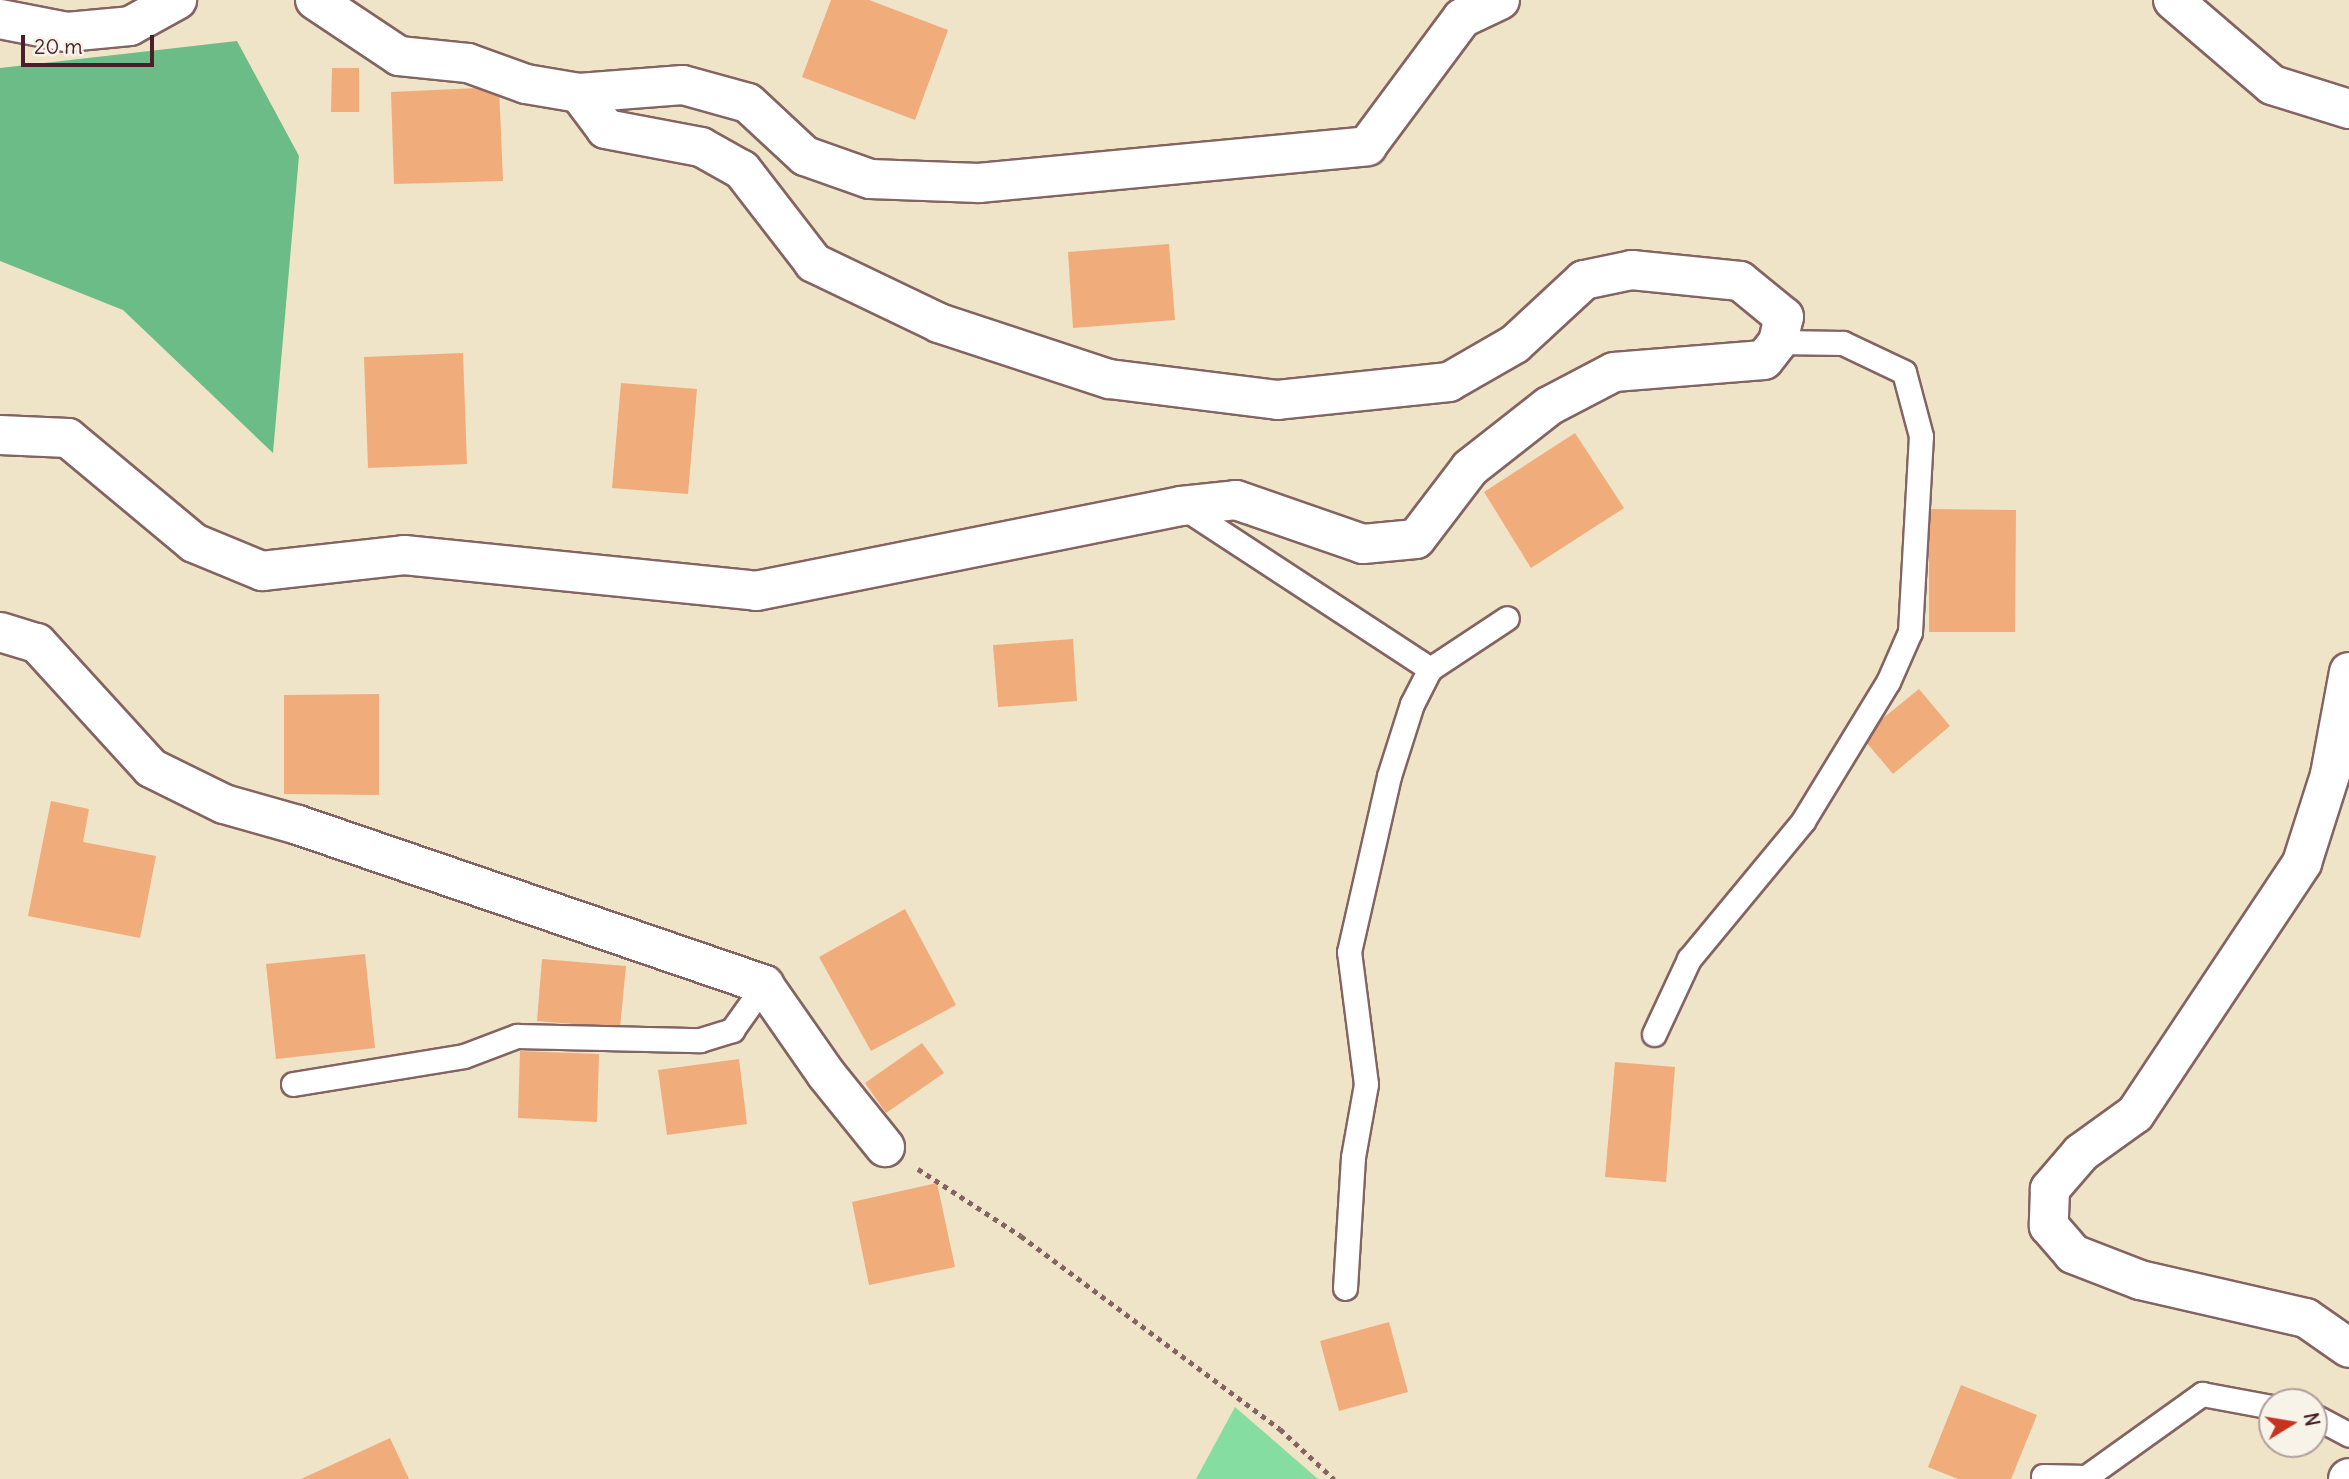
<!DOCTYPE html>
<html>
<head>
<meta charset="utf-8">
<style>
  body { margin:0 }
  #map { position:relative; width:2349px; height:1479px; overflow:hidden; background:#efe4c7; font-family:Delius,sans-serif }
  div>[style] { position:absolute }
  .green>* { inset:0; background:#85dda2 }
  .forest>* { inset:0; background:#6cbc88 }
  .building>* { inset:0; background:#f1ac7c }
  .path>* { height:4.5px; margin-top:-2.25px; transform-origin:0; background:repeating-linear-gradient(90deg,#846462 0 5px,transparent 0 10px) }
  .roads { filter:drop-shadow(2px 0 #846462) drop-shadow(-2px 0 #846462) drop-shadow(0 2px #846462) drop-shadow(0 -2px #846462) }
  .lane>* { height:23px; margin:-11.5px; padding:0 11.5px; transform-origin:11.5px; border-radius:11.5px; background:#fff }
  .street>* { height:38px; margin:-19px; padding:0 19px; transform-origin:19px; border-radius:19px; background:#fff }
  span { translate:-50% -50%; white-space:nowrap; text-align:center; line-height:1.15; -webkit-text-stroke:7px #f7f3e8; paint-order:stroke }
  .north { position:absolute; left:2258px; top:1388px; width:70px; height:70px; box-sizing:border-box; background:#f7f3e8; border:2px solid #b29e9c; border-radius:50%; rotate:79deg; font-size:19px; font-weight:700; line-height:28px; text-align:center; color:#4a1f2b }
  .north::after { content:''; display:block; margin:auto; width:24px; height:32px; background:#c8321e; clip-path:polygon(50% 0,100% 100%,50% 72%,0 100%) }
  .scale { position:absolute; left:21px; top:35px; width:133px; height:32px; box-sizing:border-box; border:4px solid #4a1f2b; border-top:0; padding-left:9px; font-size:21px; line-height:24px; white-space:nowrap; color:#4a1f2b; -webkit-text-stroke:5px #f7f3e8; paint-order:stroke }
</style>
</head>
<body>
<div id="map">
  <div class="green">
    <i style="clip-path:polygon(1235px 1407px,1318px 1479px,1196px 1479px)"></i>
  </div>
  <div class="forest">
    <i style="clip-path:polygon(237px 41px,299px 156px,273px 453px,123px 310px,0 261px,0 68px)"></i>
  </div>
  <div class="building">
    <i style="clip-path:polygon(831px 0,869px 0,948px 30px,915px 120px,802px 77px)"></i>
    <i style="clip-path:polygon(332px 68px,359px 68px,359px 112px,331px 112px)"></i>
    <i style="clip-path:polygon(499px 87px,503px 181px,394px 184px,391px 92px)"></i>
    <i style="clip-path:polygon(1169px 244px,1175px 320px,1073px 328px,1068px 252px)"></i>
    <i style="clip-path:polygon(463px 353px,467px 464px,368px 468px,364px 357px)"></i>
    <i style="clip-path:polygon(621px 383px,697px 389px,688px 494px,612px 488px)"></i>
    <i style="clip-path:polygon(1575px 433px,1624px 508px,1531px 568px,1484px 492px)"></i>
    <i style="clip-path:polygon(1929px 509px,2016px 510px,2015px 632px,1929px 632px)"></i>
    <i style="clip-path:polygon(1073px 639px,1077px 701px,998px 707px,993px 645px)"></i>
    <i style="clip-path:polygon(1919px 689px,1950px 726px,1893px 774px,1861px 736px)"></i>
    <i style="clip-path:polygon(379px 694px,379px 795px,284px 794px,284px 695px)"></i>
    <i style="clip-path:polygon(51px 801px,89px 809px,83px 842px,156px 856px,140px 938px,28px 916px)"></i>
    <i style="clip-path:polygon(905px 909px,956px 1005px,871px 1051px,819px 957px)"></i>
    <i style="clip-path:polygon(365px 954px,375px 1048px,276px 1059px,266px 964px)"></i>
    <i style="clip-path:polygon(542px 959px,626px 966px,620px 1028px,537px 1021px)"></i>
    <i style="clip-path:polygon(922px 1043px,944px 1073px,886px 1113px,865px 1083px)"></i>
    <i style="clip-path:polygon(520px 1051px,599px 1054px,597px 1122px,518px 1118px)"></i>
    <i style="clip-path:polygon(739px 1059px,747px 1124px,667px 1135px,658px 1070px)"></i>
    <i style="clip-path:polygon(1615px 1062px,1675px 1067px,1666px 1182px,1605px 1177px)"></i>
    <i style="clip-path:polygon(937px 1183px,955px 1267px,869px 1285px,852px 1202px)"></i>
    <i style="clip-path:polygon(1389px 1322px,1408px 1392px,1339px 1411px,1320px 1341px)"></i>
    <i style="clip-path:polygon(1961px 1385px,2037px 1415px,2011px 1479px,1958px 1479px,1928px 1467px)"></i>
    <i style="clip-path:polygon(390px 1438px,409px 1479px,301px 1479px)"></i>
  </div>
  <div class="path">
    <i style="left:918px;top:1169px;width:123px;rotate:33deg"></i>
    <i style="left:1021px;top:1236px;width:323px;rotate:36.7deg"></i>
    <i style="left:1280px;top:1429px;width:74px;rotate:42.8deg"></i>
  </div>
  <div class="roads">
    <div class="lane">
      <i style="left:1181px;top:506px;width:298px;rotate:33.2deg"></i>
      <i style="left:1654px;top:1034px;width:83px;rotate:-65deg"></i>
      <i style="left:1689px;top:959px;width:179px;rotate:-50.4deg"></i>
      <i style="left:1803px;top:821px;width:163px;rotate:-58.6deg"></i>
      <i style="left:1888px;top:682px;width:55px;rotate:-66.3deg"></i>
      <i style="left:1910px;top:632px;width:196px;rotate:-86.8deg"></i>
      <i style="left:1921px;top:436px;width:66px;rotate:-104.9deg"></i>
      <i style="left:1904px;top:372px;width:68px;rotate:-154.6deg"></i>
      <i style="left:1843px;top:343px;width:65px;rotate:-179.1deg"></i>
      <i style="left:293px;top:1084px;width:173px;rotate:-9.3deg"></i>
      <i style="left:464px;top:1056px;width:57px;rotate:-20.7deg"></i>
      <i style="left:517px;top:1036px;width:183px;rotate:1.3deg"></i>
      <i style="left:700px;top:1040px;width:34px;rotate:-17deg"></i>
      <i style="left:732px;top:1030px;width:55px;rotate:-54.6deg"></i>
      <i style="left:1345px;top:1288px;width:131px;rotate:-86.5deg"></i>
      <i style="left:1353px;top:1157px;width:74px;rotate:-79.9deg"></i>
      <i style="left:1366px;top:1084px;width:133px;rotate:-97.3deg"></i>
      <i style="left:1349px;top:952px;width:180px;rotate:-77.2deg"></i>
      <i style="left:1389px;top:776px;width:76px;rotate:-72.3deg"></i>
      <i style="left:1412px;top:704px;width:39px;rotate:-63deg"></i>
      <i style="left:1430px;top:669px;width:92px;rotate:-33.5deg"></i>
      <i style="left:2314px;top:1416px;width:40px;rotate:28deg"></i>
      <i style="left:2043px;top:1476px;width:43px;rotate:1.3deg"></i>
      <i style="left:2086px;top:1477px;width:143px;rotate:-35.6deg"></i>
      <i style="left:2202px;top:1394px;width:71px;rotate:10.5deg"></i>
    </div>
    <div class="street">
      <i style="left:315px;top:0;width:101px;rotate:33.7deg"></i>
      <i style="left:399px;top:56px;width:69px;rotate:5.8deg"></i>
      <i style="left:468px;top:63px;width:62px;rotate:19.9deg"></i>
      <i style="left:526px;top:84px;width:54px;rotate:9.6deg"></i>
      <i style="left:2173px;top:0;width:130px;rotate:40.6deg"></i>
      <i style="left:2272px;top:85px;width:81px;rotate:17.3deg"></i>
      <i style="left:0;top:19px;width:68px;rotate:11deg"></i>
      <i style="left:67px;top:32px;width:63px;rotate:-5.4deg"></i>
      <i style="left:130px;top:26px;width:54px;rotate:-29deg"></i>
      <i style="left:0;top:435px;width:68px;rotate:2.5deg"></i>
      <i style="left:68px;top:438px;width:164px;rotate:39.8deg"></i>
      <i style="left:194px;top:543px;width:74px;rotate:22.4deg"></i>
      <i style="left:262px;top:571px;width:143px;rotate:-6.4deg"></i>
      <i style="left:404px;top:555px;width:354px;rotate:5.8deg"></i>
      <i style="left:756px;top:591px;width:433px;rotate:-11.3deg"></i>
      <i style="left:1181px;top:506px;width:55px;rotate:-6.2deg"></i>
      <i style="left:1236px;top:500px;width:134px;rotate:19.1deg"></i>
      <i style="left:1363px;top:544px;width:53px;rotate:-5.4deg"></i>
      <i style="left:1416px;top:539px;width:89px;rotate:-52.7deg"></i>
      <i style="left:1470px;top:468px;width:100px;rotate:-38.1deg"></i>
      <i style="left:1549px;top:406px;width:73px;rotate:-27.6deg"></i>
      <i style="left:1614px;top:372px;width:150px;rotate:-4.6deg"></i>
      <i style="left:1764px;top:360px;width:23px;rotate:-52deg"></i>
      <i style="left:1778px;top:342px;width:26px;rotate:-77deg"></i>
      <i style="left:1784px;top:317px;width:57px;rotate:-140.7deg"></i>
      <i style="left:1740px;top:281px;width:109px;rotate:-174.2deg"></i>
      <i style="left:1632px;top:270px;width:49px;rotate:168.2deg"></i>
      <i style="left:1584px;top:280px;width:94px;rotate:137.2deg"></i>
      <i style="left:1515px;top:344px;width:76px;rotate:150.1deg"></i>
      <i style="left:1449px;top:382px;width:172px;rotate:174deg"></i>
      <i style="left:1278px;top:400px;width:170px;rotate:-172.9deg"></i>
      <i style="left:1109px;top:379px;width:179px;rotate:-161.8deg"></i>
      <i style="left:939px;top:323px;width:139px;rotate:-154.4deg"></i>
      <i style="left:814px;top:263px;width:118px;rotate:-127.7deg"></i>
      <i style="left:742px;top:170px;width:47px;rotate:-150.7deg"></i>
      <i style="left:701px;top:147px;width:97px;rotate:-169.3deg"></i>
      <i style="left:606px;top:129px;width:45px;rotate:-126.9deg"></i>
      <i style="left:579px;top:93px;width:104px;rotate:-4.4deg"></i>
      <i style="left:683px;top:85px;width:67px;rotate:15.5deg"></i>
      <i style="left:748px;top:103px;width:78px;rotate:42.9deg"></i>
      <i style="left:805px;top:156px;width:69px;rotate:19.5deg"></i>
      <i style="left:870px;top:179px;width:109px;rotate:2.1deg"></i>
      <i style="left:979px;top:183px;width:390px;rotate:-5.4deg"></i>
      <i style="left:1367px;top:146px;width:159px;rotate:-53.4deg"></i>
      <i style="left:1462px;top:18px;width:42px;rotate:-25.3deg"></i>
      <i style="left:0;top:632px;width:39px;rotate:17deg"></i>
      <i style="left:37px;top:643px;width:169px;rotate:47.6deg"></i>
      <i style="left:151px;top:768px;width:81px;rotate:26.3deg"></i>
      <i style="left:224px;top:804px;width:77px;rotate:15.8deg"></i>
      <i style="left:298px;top:825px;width:493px;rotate:18.9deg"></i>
      <i style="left:764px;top:985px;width:108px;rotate:55.1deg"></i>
      <i style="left:826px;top:1074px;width:94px;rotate:51.1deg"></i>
      <i style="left:2349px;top:672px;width:105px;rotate:100.5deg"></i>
      <i style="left:2330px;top:775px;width:92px;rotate:107.7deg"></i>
      <i style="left:2302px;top:863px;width:301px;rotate:123.6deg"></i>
      <i style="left:2135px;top:1114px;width:67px;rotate:144.2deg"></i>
      <i style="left:2081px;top:1153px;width:48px;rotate:130.7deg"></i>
      <i style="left:2050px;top:1189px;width:37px;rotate:92deg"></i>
      <i style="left:2049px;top:1226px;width:37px;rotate:49deg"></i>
      <i style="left:2073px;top:1254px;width:72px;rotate:21.2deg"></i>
      <i style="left:2140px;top:1280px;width:170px;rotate:12.9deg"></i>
      <i style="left:2306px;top:1318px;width:52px;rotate:34.9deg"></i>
      <i style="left:2348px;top:1479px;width:1px;rotate:-45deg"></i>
    </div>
  </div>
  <div class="north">N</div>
  <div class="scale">20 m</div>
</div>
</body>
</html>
